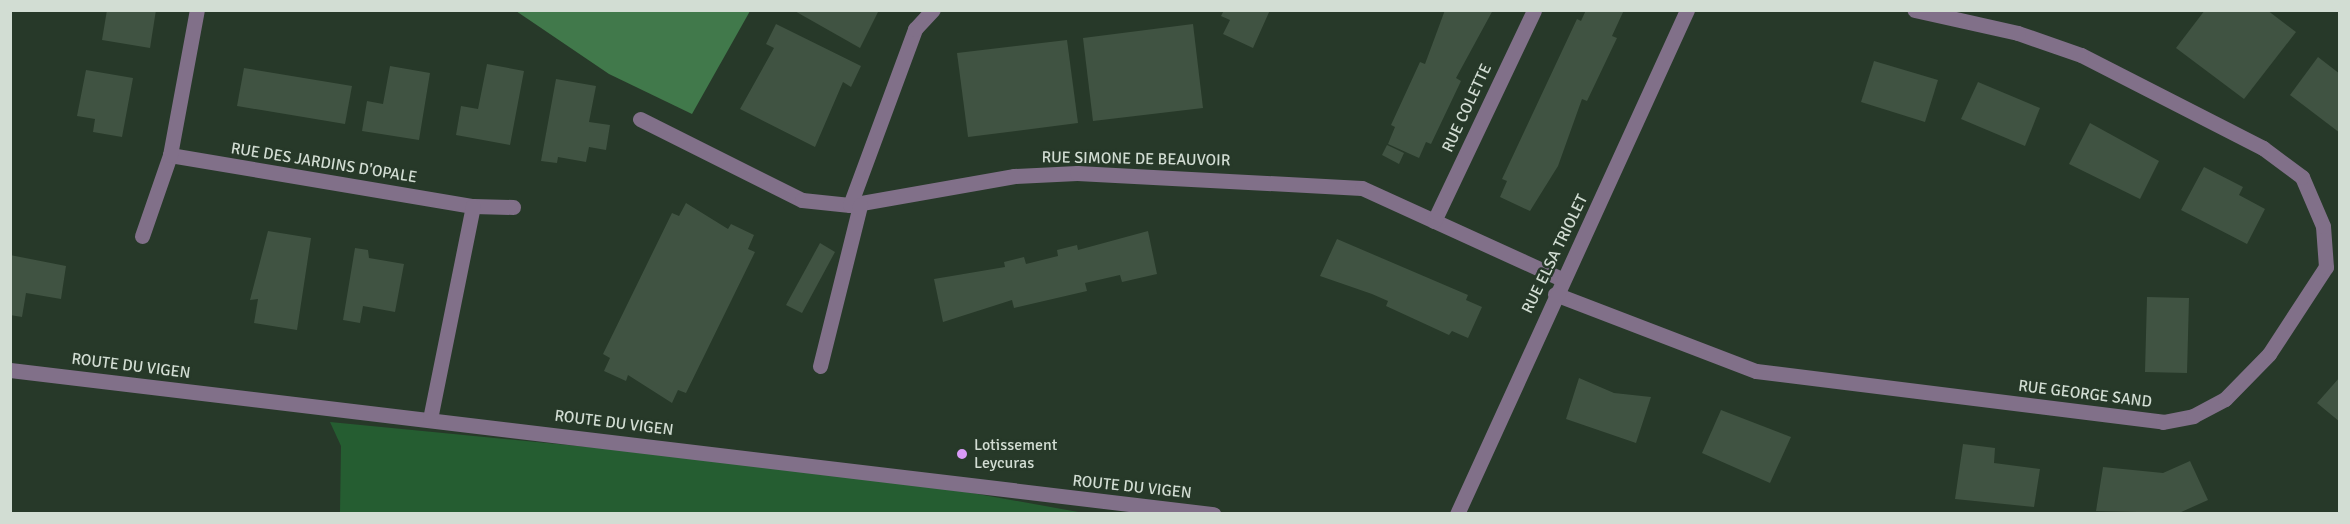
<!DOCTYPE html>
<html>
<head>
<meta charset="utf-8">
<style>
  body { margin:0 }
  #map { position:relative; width:2350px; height:524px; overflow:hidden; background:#273929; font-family:Signika,sans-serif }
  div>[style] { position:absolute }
  .green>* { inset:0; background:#255d31 }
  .forest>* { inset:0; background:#41794b }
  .building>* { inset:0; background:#405342 }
  .minor>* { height:15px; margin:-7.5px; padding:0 7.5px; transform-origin:7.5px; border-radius:7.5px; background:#817089 }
  .dots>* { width:16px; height:16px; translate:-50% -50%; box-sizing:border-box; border:3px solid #273929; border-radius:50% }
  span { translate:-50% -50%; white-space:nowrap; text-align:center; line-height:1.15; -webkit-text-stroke:5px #273929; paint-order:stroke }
  .street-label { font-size:16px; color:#d2ddd3 }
  .poi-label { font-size:16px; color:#d2ddd3 }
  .left { translate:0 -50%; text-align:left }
  .frame { position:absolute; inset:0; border:12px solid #d2ddd3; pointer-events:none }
</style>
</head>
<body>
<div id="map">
  <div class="green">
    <i style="clip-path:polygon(330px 422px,866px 474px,1084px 513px,340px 513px,341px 446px)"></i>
  </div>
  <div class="forest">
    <i style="clip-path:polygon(516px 11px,750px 11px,692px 114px,609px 74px)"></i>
  </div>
  <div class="building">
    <i style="clip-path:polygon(107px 10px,156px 10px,150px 48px,102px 40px)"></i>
    <i style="clip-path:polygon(793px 10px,879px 10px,860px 48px)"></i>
    <i style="clip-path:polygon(1224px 10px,1270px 10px,1253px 48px,1223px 34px,1230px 20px,1221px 16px)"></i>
    <i style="clip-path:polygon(1445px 10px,1493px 10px,1456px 78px,1461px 81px,1431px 144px,1426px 142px,1419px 158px,1388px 144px,1395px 127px,1391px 125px,1420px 62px,1425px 64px)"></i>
    <i style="clip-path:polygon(1586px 10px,1624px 10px,1612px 36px,1617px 38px,1587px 101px,1582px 99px,1558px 166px,1530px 211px,1500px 197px,1507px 181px,1502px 179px,1577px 19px,1581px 21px)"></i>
    <i style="clip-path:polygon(2205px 10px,2267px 10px,2296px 32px,2244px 99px,2176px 48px)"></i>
    <i style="clip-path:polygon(776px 24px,861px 66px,851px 87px,843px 82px,815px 147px,740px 109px,774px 48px,766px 44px)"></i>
    <i style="clip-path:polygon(1193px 24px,1203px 108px,1093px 121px,1083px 38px)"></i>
    <i style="clip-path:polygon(1067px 40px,1078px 123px,968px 137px,957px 53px)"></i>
    <i style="clip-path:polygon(2318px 57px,2340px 74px,2340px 133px,2290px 95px)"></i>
    <i style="clip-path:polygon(1874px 61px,1938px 80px,1925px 122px,1861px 102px)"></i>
    <i style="clip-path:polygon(487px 64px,524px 71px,510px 145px,456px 135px,461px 106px,478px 109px)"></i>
    <i style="clip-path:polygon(390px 66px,430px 73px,419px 140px,362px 131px,367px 101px,383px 104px)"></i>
    <i style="clip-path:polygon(244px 68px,352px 86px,345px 124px,237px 106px)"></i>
    <i style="clip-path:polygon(86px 70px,133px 78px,122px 137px,93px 132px,95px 119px,77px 116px)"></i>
    <i style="clip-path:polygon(556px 79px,596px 86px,589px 122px,610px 125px,606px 150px,589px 147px,586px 162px,558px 157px,557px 163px,541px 161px)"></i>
    <i style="clip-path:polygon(1978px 82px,2040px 108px,2025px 146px,1961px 119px)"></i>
    <i style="clip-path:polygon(2090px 123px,2159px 161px,2140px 199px,2069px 164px)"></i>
    <i style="clip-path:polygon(1387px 145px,1404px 153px,1399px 164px,1382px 155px)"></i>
    <i style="clip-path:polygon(2204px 167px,2243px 187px,2239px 195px,2265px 209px,2247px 244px,2181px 210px)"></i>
    <i style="clip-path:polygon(686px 203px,728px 229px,731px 224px,754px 235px,748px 249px,755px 252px,686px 393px,678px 390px,672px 403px,628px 375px,626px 381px,604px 371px,610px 358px,603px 354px,672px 213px,679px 216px)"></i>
    <i style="clip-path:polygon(268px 231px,311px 238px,297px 330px,254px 323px,258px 299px,250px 300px)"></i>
    <i style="clip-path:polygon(1148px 231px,1157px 274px,1122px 282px,1120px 275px,1085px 283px,1087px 291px,1014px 308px,1012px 300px,943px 322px,934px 279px,1005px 267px,1004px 262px,1024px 257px,1026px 264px,1058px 256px,1057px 250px,1077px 245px,1078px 250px)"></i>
    <i style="clip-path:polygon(1337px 239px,1468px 295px,1466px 300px,1482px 307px,1468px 338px,1452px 331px,1449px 335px,1386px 306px,1388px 301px,1372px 294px,1320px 276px)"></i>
    <i style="clip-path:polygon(820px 243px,835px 252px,802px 313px,786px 305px)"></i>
    <i style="clip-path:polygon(355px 248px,368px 250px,369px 258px,404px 264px,395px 312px,363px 306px,360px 323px,343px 320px)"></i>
    <i style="clip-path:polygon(10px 255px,66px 266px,61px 299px,26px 293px,22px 317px,10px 315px)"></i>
    <i style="clip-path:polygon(2147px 297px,2189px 298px,2187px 373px,2145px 372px)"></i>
    <i style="clip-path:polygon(2340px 377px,2340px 422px,2317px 403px)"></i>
    <i style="clip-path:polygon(1579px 378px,1614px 393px,1651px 397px,1636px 443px,1566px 419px)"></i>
    <i style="clip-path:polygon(1721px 410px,1791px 437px,1770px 483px,1702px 453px)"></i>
    <i style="clip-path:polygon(1963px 444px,1995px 448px,1994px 463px,2040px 469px,2034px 507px,1955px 499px)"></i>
    <i style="clip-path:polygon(2190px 461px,2208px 500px,2179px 513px,2096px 511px,2103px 467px,2163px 473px)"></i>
  </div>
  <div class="minor">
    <i style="left:640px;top:119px;width:181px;rotate:26.6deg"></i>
    <i style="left:802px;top:200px;width:48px;rotate:5.9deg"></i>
    <i style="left:850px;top:205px;width:167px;rotate:-10deg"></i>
    <i style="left:1014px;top:176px;width:63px;rotate:-2.7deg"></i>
    <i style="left:1077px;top:173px;width:285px;rotate:3deg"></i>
    <i style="left:1362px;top:188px;width:220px;rotate:24.5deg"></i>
    <i style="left:170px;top:155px;width:307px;rotate:9.6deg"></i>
    <i style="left:473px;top:206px;width:40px;rotate:1.4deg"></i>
    <i style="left:850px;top:205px;width:188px;rotate:-69.7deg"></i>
    <i style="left:915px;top:29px;width:26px;rotate:-47deg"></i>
    <i style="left:1434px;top:221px;width:233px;rotate:-64.6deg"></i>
    <i style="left:142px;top:236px;width:86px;rotate:-70.9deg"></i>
    <i style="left:170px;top:155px;width:147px;rotate:-79.5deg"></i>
    <i style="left:1555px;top:294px;width:215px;rotate:21deg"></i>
    <i style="left:1756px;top:371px;width:410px;rotate:7.1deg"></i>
    <i style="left:2163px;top:422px;width:31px;rotate:-11deg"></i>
    <i style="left:2193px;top:416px;width:36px;rotate:-28deg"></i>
    <i style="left:2225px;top:399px;width:63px;rotate:-45.6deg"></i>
    <i style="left:2269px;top:354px;width:104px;rotate:-56.8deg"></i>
    <i style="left:2326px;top:267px;width:41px;rotate:-94.2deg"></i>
    <i style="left:2323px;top:226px;width:53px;rotate:-113.2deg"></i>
    <i style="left:2302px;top:177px;width:49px;rotate:-143.4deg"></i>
    <i style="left:2263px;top:148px;width:204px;rotate:-152.9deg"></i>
    <i style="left:2081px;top:55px;width:67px;rotate:-160.8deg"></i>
    <i style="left:2018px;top:33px;width:106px;rotate:-167.4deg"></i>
    <i style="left:820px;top:366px;width:166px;rotate:-76deg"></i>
    <i style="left:10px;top:370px;width:1212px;rotate:6.83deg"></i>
    <i style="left:430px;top:419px;width:217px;rotate:-78.6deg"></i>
    <i style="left:1457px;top:514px;width:554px;rotate:-65.47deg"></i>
  </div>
  <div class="dots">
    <i style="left:962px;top:454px;background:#d99af7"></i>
  </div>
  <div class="street-label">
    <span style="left:1467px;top:108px;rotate:-65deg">RUE COLETTE</span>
    <span style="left:1136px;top:159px;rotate:1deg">RUE SIMONE DE BEAUVOIR</span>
    <span style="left:324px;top:163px;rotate:9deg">RUE DES JARDINS D'OPALE</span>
    <span style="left:1555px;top:254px;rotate:-64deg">RUE ELSA TRIOLET</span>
    <span style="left:131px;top:366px;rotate:7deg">ROUTE DU VIGEN</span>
    <span style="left:2085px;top:394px;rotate:7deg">RUE GEORGE SAND</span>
    <span style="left:614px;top:423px;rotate:7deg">ROUTE DU VIGEN</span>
    <span style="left:1132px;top:487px;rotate:6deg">ROUTE DU VIGEN</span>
  </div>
  <div class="poi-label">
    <span class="left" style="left:974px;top:454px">Lotissement<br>Leycuras</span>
  </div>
  <div class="frame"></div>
</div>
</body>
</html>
